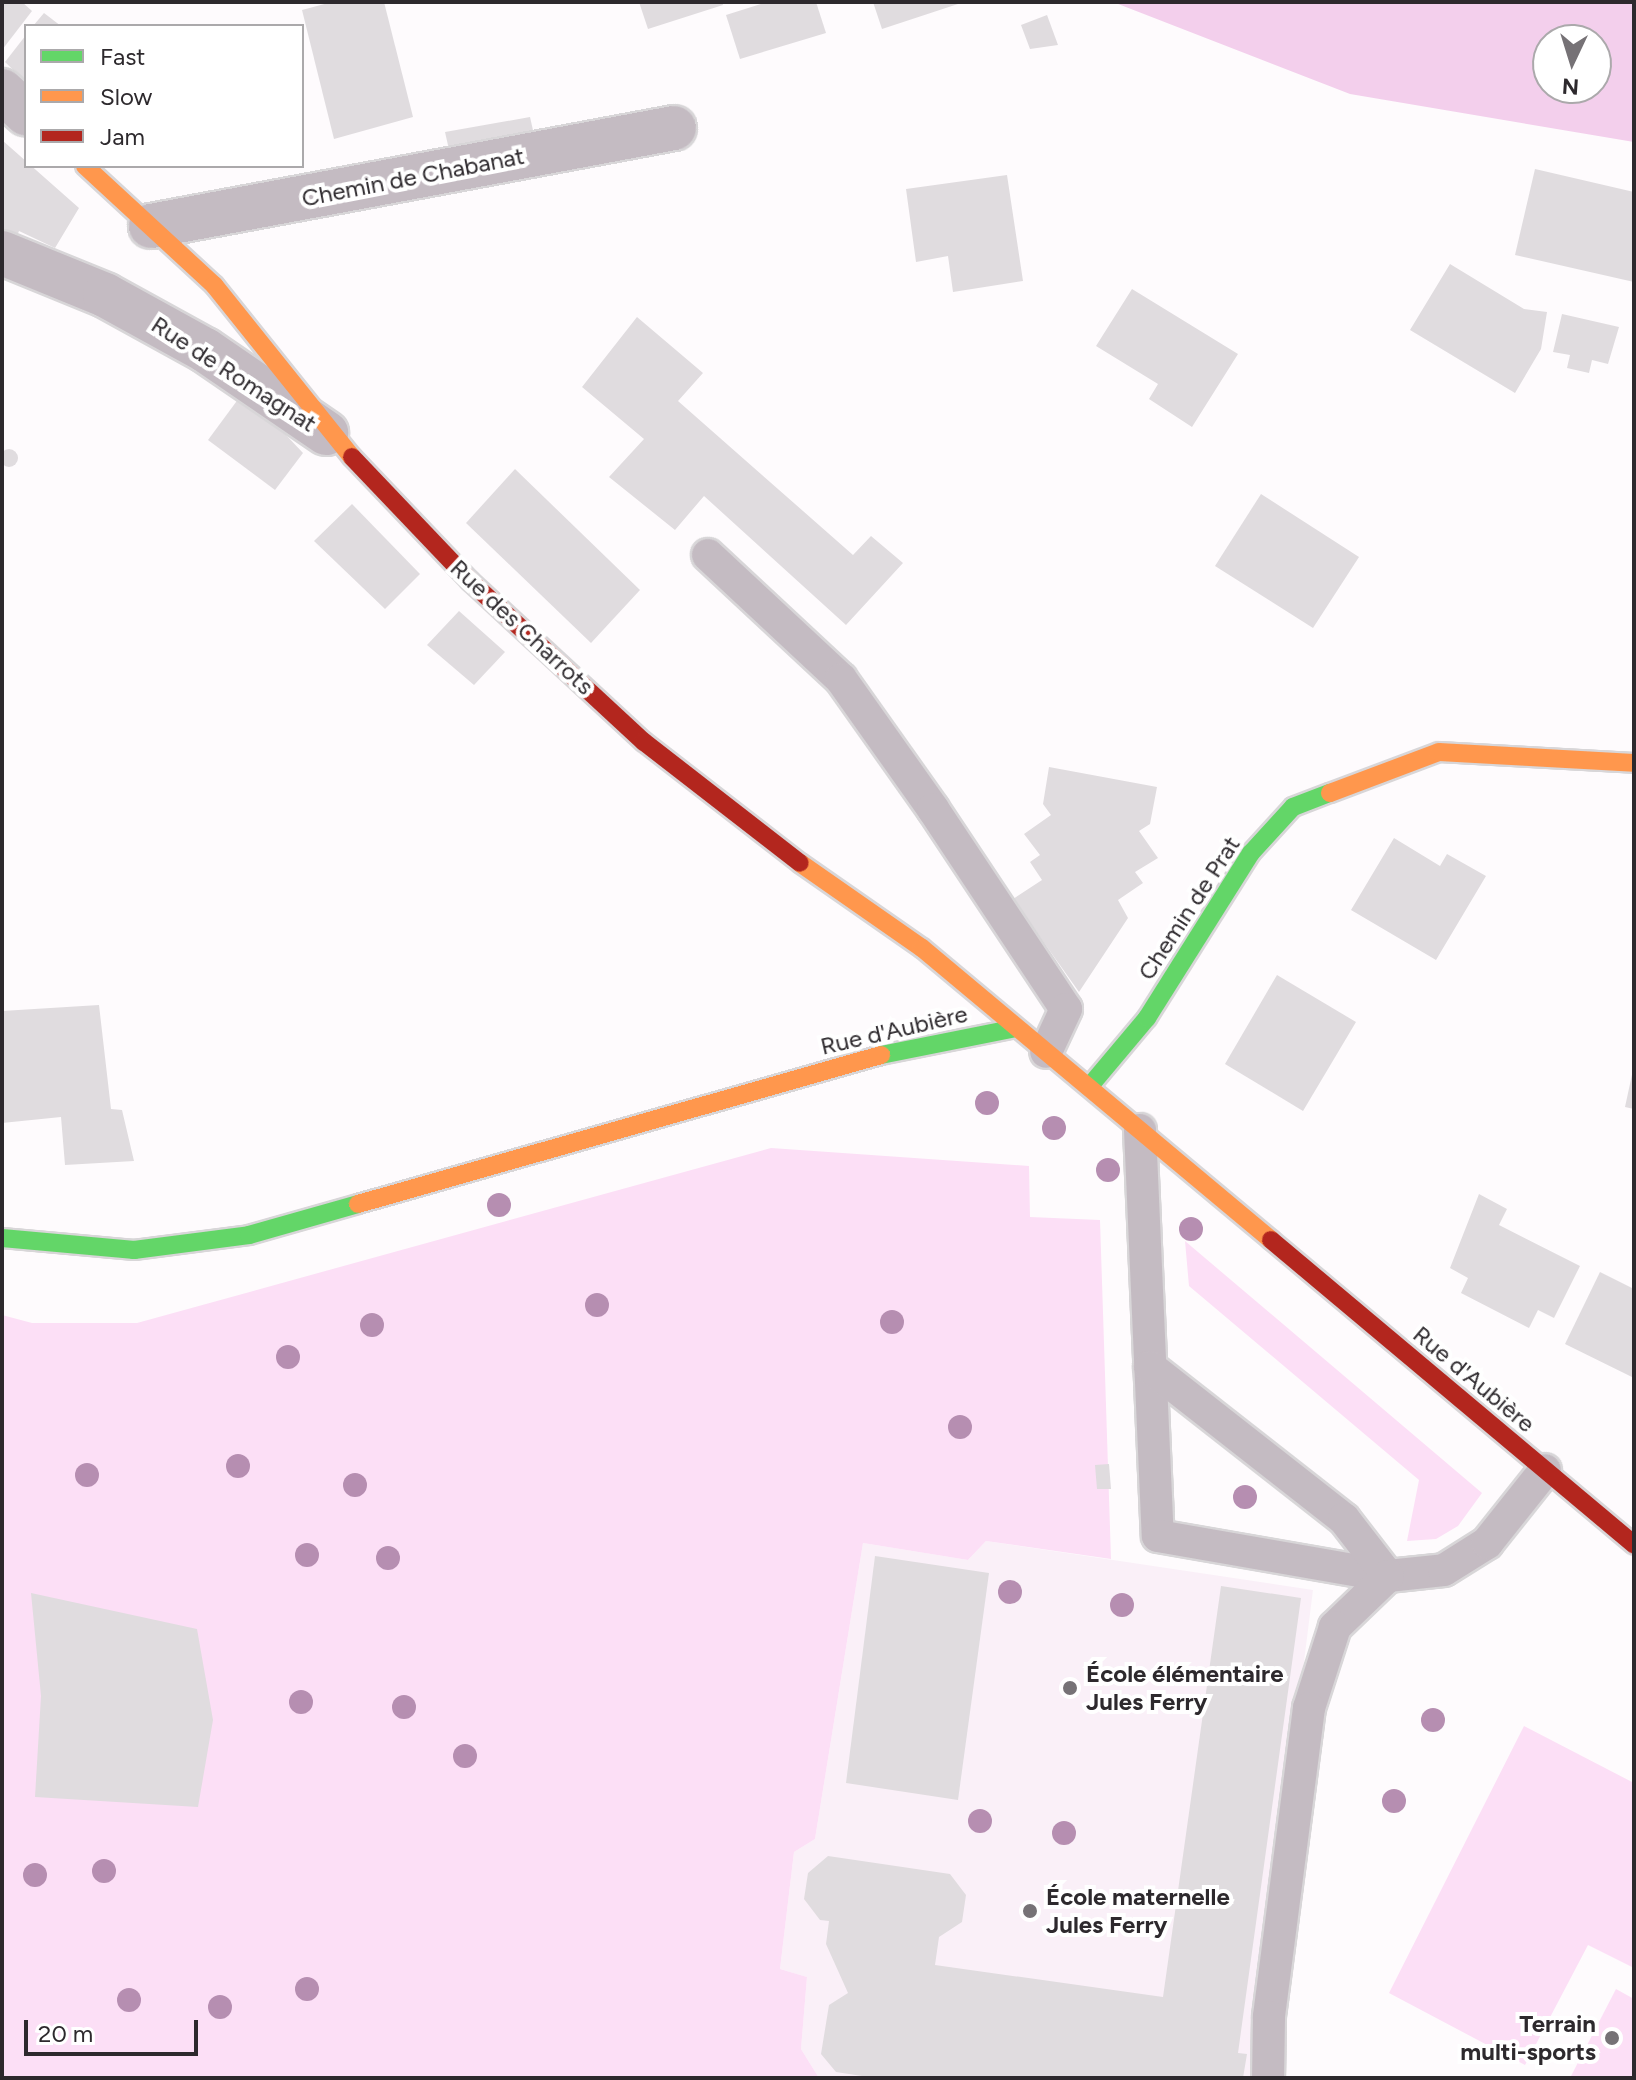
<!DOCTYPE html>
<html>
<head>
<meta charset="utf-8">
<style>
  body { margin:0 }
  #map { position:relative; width:1636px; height:2080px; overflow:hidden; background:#fefbfd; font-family:Figtree,sans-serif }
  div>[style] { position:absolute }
  .built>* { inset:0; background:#faf0f8 }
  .green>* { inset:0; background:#fcdff6 }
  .forest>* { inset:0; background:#f3cfec }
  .building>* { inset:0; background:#e0dcdf }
  .round { border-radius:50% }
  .roads { filter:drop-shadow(2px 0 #d8d6d8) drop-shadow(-2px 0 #d8d6d8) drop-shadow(0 2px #d8d6d8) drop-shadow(0 -2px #d8d6d8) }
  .lane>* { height:32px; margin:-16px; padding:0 16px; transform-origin:16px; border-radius:16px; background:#c4bbc2 }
  .street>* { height:44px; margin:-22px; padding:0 22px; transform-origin:22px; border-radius:22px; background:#c4bbc2 }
  .fast>* { height:18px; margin:-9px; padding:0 9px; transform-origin:9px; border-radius:9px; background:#63d668 }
  .slow>* { height:18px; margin:-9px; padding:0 9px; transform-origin:9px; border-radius:9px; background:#ff974d }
  .jam>* { height:18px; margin:-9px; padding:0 9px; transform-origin:9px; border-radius:9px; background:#b3261e }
  .trees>* { width:24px; height:24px; margin:-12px; border-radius:50%; background:#b68eb1 }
  .dots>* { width:22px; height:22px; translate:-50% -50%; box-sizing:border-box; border:4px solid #fff; border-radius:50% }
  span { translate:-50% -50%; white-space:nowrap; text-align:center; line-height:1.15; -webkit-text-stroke:8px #fff; paint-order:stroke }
  .street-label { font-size:24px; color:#2d292d }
  .poi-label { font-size:24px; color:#2d292d; font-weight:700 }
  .left { translate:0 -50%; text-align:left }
  .right { translate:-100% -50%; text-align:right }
  .frame { position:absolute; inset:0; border:4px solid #2d292d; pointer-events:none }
  .legend { position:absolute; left:24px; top:24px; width:280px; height:144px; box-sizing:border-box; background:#fff; border:2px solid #aba9ab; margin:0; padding:10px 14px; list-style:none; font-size:24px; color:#2d292d }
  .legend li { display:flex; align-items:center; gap:16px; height:40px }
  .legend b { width:40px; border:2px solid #aba9ab }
  .north { position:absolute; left:1532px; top:24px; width:80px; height:80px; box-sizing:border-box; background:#fff; border:2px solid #aba9ab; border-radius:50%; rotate:184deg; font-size:22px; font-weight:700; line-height:32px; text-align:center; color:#2d292d }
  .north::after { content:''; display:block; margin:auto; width:28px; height:36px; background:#767276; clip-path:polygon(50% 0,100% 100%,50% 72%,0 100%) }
  .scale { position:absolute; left:24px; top:2020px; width:174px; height:36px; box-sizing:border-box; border:4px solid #2d292d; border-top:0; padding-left:10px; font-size:24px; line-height:28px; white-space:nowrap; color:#2d292d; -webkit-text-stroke:6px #fff; paint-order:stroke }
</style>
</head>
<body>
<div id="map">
  <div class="built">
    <i style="clip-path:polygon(986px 1541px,1313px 1590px,1252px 2078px,819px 2078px,801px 2049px,807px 1977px,780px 1969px,794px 1852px,815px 1839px,863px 1543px,968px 1560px)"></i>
  </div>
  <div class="green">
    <i style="clip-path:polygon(771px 1148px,1029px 1166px,1030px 1217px,1100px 1220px,1111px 1559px,986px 1541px,968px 1560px,863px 1543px,815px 1839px,794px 1852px,780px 1969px,807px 1977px,801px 2049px,819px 2078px,2px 2078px,2px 1315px,32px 1323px,137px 1323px)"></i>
    <i style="clip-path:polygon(1185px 1241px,1482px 1493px,1458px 1526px,1436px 1539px,1407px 1541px,1419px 1480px,1189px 1286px)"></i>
    <i style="clip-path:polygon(1524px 1726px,1634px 1783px,1634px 1968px,1588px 1945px,1525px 2065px,1389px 1993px)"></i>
    <i style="clip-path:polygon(1616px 1989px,1634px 1999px,1634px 2078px,1570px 2078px)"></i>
  </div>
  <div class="forest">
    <i style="clip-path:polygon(evenodd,1113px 2px,1634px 2px,1634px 142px,1350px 94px,1113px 2px,1548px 40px,1596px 40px,1596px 88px,1548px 88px,1548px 40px)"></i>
  </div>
  <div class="building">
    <i style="clip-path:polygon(2px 2px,22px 2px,32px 11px,2px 50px)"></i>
    <i style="clip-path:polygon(332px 2px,384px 2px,413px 117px,334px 139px,302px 10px)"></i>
    <i style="clip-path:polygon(639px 2px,722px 2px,723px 5px,648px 29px)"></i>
    <i style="clip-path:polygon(767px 2px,816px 2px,826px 33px,740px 59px,726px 15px)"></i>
    <i style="clip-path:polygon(873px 2px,961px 2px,961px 3px,882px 29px)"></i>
    <i style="clip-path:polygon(44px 13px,61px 26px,33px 26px)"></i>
    <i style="clip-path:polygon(1047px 15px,1058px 45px,1030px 49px,1021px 25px)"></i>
    <i style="clip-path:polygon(26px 35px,26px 82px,5px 62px)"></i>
    <i style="clip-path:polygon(530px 117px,537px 148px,452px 163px,445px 132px)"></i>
    <i style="clip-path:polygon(2px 140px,79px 208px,55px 248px,19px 231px,16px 239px,2px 231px)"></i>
    <i style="clip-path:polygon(1535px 169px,1634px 192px,1634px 282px,1515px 255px)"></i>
    <i style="clip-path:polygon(1007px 175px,1023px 281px,953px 292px,948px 256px,916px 262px,906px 189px)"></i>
    <i style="clip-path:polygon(1450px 264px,1524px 309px,1547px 312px,1541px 349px,1515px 393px,1410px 330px)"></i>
    <i style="clip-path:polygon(1132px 289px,1238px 354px,1192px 427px,1149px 399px,1158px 384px,1096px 346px)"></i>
    <i style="clip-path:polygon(1562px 314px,1619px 327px,1608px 364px,1592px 360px,1589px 373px,1567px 368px,1570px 355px,1553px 352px)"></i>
    <i style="clip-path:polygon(637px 317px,703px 373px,678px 401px,853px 555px,871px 536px,903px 563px,846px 625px,704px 496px,675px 530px,609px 477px,644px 439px,582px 387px)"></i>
    <i style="clip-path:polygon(239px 398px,270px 418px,303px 453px,275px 490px,208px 440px)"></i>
    <i class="round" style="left:0;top:449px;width:18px;height:18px"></i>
    <i style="clip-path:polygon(515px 469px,640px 590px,591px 643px,466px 523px)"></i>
    <i style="clip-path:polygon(1261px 494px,1359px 557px,1313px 628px,1215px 566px)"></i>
    <i style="clip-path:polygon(352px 504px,420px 574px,385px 609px,314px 541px)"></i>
    <i style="clip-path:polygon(459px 611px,505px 652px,474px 685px,427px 645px)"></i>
    <i style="clip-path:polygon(1049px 767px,1157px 787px,1150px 824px,1139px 831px,1158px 858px,1135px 872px,1143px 883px,1118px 900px,1128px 918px,1079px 992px,1013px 899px,1042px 880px,1030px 862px,1040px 855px,1024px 834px,1051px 815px,1043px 804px)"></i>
    <i style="clip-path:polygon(1394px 838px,1440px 866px,1447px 854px,1486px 876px,1436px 960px,1351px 910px)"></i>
    <i style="clip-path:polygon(1277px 975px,1356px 1022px,1303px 1111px,1225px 1064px)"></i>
    <i style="clip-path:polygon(99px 1005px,111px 1109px,122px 1110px,134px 1161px,65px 1165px,61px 1117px,2px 1123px,2px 1011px)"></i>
    <i style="clip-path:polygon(1633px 1070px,1634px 1070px,1634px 1109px,1625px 1107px)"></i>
    <i style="clip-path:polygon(1479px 1194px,1507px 1209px,1499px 1225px,1580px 1266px,1554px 1318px,1538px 1310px,1529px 1328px,1461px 1293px,1468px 1278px,1450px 1268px)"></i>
    <i style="clip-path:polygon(1600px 1272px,1634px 1289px,1634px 1378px,1565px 1344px)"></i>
    <i style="clip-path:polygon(1109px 1464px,1111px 1489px,1097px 1489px,1095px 1465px)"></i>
    <i style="clip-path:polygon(875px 1556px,989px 1573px,958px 1800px,846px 1783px)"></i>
    <i style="clip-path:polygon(1221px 1586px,1301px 1598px,1238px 2053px,1247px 2054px,1243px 2078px,875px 2078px,836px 2072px,821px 2054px,829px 2005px,848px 1993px,826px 1944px,829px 1921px,820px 1920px,804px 1899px,808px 1873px,828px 1856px,950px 1874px,966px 1895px,962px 1922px,939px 1937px,935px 1965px,1163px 1997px)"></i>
    <i style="clip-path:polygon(31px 1593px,197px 1629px,213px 1720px,198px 1807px,35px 1797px,41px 1696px)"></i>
  </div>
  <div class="roads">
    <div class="lane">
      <i style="left:708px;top:555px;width:182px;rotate:43deg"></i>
      <i style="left:841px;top:679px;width:159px;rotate:54.7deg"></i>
      <i style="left:933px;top:809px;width:240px;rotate:56.4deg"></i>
      <i style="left:1066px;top:1009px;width:47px;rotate:114.9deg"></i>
      <i style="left:1140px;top:1130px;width:406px;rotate:87.5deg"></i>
      <i style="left:1158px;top:1536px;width:233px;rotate:9.9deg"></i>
      <i style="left:1388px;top:1576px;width:56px;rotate:-6.1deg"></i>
      <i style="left:1444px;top:1570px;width:51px;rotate:-32.1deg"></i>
      <i style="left:1487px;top:1543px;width:93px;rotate:-51.5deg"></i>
      <i style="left:1150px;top:1367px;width:246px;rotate:38.1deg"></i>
      <i style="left:1344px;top:1519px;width:72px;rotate:52.3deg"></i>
      <i style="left:1388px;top:1576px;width:74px;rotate:136.1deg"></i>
      <i style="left:1335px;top:1627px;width:85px;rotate:107.8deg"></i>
      <i style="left:1309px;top:1708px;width:312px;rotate:97.4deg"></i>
      <i style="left:1269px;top:2017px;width:61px;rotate:90.9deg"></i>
    </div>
    <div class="street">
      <i style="left:2px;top:91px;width:33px;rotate:43deg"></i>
      <i style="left:151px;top:226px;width:532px;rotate:-10.61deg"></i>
      <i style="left:2px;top:253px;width:111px;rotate:22.2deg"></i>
      <i style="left:105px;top:295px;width:114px;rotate:28.8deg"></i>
      <i style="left:205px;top:350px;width:147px;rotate:34.4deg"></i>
    </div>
    <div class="fast">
      <i style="left:881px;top:1055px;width:138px;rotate:-11.3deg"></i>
      <i style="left:1089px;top:1087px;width:90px;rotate:-50deg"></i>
      <i style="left:1147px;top:1018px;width:195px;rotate:-57.8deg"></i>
      <i style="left:1251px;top:853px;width:62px;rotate:-47.6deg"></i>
      <i style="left:1293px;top:807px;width:40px;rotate:-21deg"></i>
      <i style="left:2px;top:1238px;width:133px;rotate:5.2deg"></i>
      <i style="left:134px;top:1250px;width:116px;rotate:-7.4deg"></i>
      <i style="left:249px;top:1235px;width:113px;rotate:-15.9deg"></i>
    </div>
    <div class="slow">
      <i style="left:85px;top:166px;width:176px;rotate:42.7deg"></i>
      <i style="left:214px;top:285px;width:221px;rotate:51.3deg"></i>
      <i style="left:1330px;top:793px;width:116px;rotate:-20.6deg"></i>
      <i style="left:1439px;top:752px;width:195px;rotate:3.2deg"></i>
      <i style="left:800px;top:863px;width:149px;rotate:34.9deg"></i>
      <i style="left:922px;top:948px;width:455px;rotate:39.9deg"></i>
      <i style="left:358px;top:1204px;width:544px;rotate:-15.9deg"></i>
    </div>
    <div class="jam">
      <i style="left:352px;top:457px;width:171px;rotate:46.4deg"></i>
      <i style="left:470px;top:581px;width:237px;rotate:42.8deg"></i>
      <i style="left:644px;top:742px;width:197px;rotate:37.8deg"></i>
      <i style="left:1271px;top:1240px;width:474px;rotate:40deg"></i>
    </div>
  </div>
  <div class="trees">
    <i style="left:987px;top:1103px"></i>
    <i style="left:1054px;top:1128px"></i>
    <i style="left:1108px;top:1170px"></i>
    <i style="left:499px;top:1205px"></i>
    <i style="left:1191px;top:1229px"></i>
    <i style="left:597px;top:1305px"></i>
    <i style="left:892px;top:1322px"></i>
    <i style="left:372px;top:1325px"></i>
    <i style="left:288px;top:1357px"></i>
    <i style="left:960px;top:1427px"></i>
    <i style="left:238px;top:1466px"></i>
    <i style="left:87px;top:1475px"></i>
    <i style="left:355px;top:1485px"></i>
    <i style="left:1245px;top:1497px"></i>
    <i style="left:307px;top:1555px"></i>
    <i style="left:388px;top:1558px"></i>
    <i style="left:1010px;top:1592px"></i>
    <i style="left:1122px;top:1605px"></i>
    <i style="left:301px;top:1702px"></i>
    <i style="left:404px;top:1707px"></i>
    <i style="left:1433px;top:1720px"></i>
    <i style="left:465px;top:1756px"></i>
    <i style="left:1394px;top:1801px"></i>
    <i style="left:980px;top:1821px"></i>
    <i style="left:1064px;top:1833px"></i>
    <i style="left:104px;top:1871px"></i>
    <i style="left:35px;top:1875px"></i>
    <i style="left:307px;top:1989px"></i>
    <i style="left:129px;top:2000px"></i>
    <i style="left:220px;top:2007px"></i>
  </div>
  <div class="dots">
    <i style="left:1070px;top:1688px;background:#767276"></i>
    <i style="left:1030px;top:1911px;background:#767276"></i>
    <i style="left:1612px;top:2038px;background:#767276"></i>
  </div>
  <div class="street-label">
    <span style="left:413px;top:177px;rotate:-11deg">Chemin de Chabanat</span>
    <span style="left:234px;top:374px;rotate:33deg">Rue de Romagnat</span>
    <span style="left:522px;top:627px;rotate:43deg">Rue des Charrots</span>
    <span style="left:1189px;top:908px;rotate:-57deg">Chemin de Prat</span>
    <span style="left:894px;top:1030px;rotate:-13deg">Rue d'Aubière</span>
    <span style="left:1474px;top:1379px;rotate:40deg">Rue d'Aubière</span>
  </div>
  <div class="poi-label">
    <span class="left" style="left:1086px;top:1688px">École élémentaire<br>Jules Ferry</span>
    <span class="left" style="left:1046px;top:1911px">École maternelle<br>Jules Ferry</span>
    <span class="right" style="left:1596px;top:2038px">Terrain<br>multi-sports</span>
  </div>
  <div class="frame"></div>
  <ul class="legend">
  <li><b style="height:10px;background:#63d668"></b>Fast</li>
  <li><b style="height:10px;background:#ff974d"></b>Slow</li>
  <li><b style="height:10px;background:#b3261e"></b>Jam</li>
  </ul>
  <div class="north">N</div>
  <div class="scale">20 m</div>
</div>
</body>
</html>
